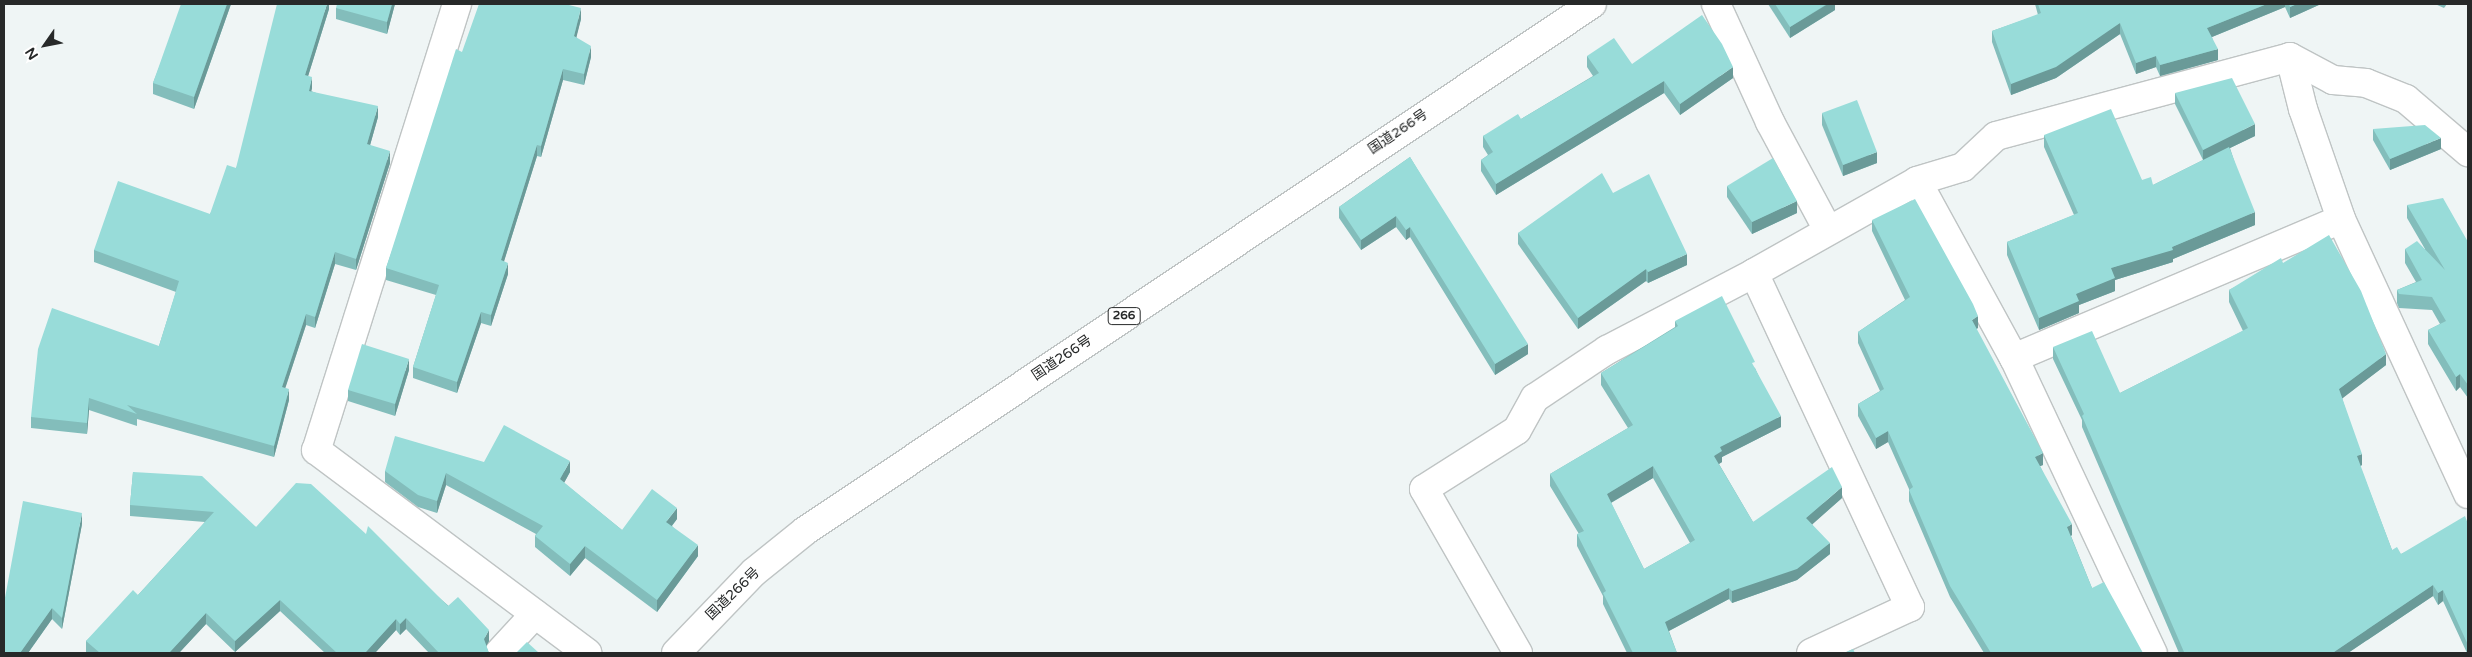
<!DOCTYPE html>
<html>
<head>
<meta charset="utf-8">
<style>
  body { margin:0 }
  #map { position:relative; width:2472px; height:657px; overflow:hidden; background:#eff5f5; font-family:"Varela Round","Noto Sans JP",sans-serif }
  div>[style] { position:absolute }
  .roads { filter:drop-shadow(1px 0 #bfc4c4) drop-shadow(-1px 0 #bfc4c4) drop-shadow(0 1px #bfc4c4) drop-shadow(0 -1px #bfc4c4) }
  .minor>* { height:28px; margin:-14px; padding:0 14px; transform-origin:14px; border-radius:14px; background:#fff }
  .trunk>* { height:28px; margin:-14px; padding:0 14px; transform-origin:14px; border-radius:14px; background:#fff }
  .wall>* { inset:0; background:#83bdbb }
  .shaded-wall>* { inset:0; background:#6a9a98 }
  .building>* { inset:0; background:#98dcd9 }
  span { translate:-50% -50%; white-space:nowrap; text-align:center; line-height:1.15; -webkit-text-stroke:4px #fff; paint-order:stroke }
  .shield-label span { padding:1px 4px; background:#fff; border:1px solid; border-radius:4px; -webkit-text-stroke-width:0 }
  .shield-label { font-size:12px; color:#272929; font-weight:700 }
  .street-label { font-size:14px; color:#272929 }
  .frame { position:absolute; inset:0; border:5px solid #272929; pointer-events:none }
  .north { position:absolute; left:20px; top:20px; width:50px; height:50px; -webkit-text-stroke:4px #fff; paint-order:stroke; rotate:237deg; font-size:14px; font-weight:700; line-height:20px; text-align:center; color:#272929 }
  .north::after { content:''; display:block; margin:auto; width:18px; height:22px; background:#272929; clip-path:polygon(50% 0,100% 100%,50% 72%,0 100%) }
</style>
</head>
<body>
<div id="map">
  <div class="roads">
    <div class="minor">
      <i style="left:457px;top:4px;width:468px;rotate:107.5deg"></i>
      <i style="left:316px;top:450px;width:339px;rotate:36.8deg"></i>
      <i style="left:1716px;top:4px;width:130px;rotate:65.4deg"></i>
      <i style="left:1770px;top:122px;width:123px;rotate:61.8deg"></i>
      <i style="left:2290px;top:57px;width:54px;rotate:76deg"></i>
      <i style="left:2303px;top:109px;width:116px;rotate:70.9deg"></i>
      <i style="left:2341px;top:219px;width:303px;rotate:65.2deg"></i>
      <i style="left:1917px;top:181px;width:48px;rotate:-16.9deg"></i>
      <i style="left:1963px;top:167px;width:45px;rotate:-43.2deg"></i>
      <i style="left:1996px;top:136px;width:304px;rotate:-15deg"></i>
      <i style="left:2290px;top:57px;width:49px;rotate:28.1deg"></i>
      <i style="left:2333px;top:80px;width:33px;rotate:5deg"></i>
      <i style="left:2366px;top:83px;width:43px;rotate:21.8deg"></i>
      <i style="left:2406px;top:99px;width:82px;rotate:40.5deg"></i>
      <i style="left:1754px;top:273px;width:369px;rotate:65deg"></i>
      <i style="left:1910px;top:607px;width:109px;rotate:155.1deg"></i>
      <i style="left:2014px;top:358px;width:355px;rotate:-23deg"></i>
      <i style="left:499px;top:653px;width:53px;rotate:-47.3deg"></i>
      <i style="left:1518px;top:653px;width:189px;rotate:-119.8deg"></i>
      <i style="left:1424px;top:489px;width:110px;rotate:-32.4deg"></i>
      <i style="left:1517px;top:430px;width:37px;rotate:-61deg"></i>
      <i style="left:1535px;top:398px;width:87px;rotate:-33.7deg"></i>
      <i style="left:1607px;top:350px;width:166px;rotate:-27.6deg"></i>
      <i style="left:1754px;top:273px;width:187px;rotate:-29.4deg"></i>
      <i style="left:1917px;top:181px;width:202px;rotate:61.3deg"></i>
      <i style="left:2014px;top:358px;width:326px;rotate:64.8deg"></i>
    </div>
    <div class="trunk">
      <i style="left:676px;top:653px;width:112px;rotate:-46.1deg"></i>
      <i style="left:754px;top:572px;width:65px;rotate:-38.8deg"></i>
      <i style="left:805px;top:531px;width:947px;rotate:-33.81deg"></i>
    </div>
  </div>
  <div class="wall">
    <i style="clip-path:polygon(184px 4px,231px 4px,194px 109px,153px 94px,153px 83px)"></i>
    <i style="clip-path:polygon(329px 4px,329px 9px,308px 76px,312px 88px,311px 91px,378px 117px,370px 145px,390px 163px,356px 270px,335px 264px,315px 328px,306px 325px,285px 388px,289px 400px,274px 457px,137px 419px,137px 426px,89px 410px,87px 434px,31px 428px,31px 417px,159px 346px,176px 292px,94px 262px,94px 250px,210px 214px,236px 168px)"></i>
    <i style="clip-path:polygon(395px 4px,387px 34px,336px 19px,336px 8px)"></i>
    <i style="clip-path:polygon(1768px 4px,1835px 4px,1835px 10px,1790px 38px)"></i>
    <i style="clip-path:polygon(2035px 4px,2321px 4px,2290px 18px,2285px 7px,2212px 37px,2218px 60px,2160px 76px,2156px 67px,2136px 74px,2120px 34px,2056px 78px,2011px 95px,1992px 42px,1992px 31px,2038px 15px)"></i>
    <i style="clip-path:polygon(2435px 4px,2447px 4px,2444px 8px)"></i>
    <i style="clip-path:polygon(581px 19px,576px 37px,591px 57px,584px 85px,563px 80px,541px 157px,537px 156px,504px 261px,508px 274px,491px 326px,481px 323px,457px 393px,413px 378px,413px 367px,436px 295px,386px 280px,386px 268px,462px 52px)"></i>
    <i style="clip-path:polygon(1587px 56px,1632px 64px,1733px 78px,1680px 115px,1664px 93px,1496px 195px,1481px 171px,1481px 160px,1488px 155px,1483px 147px,1483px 136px,1521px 119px,1593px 76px,1587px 67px)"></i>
    <i style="clip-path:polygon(2175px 93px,2255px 136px,2230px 148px,2255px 225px,2173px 259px,2173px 262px,2115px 280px,2115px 291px,2079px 305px,2079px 313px,2039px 330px,2007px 255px,2007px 242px,2074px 215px,2044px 147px,2044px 135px,2153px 185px,2203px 160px,2175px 104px)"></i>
    <i style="clip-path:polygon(1822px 113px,1877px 163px,1843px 176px,1822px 125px)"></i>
    <i style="clip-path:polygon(2373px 129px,2441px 149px,2390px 170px,2373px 140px)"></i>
    <i style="clip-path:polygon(1410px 157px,1528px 354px,1495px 375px,1410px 237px,1406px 240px,1396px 227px,1361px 250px,1339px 218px,1339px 207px)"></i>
    <i style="clip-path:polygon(1727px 186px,1797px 213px,1752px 234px,1727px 197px)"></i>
    <i style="clip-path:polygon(1613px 193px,1687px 265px,1648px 283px,1646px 281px,1578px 329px,1518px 244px,1518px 233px)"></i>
    <i style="clip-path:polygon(2407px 205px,2468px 242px,2468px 398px,2460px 387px,2456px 391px,2428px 344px,2428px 330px,2440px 324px,2432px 310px,2399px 308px,2397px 303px,2397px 290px,2416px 282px,2405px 263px,2405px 249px,2425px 249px,2407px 218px)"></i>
    <i style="clip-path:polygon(1872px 220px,1978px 328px,1976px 329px,2043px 465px,2040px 466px,2072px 535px,2071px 536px,2092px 588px,2143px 653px,1984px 653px,1950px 597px,1909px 501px,1909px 489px,1888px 442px,1876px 449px,1858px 416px,1858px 404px,1880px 391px,1858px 343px,1858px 332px,1905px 300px,1872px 231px)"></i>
    <i style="clip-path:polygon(2283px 263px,2386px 365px,2342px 398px,2362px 465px,2360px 466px,2392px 550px,2401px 554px,2468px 524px,2468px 653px,2467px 653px,2443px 601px,2438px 605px,2433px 596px,2348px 653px,2179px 653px,2082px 427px,2082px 420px,2053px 359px,2053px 347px,2120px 393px,2243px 331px,2229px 302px,2229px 290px)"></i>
    <i style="clip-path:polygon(evenodd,1675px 321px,1755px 368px,1781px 427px,1722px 457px,1722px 462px,1719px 464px,1753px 522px,1842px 498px,1812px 524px,1830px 554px,1797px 580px,1732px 603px,1729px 599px,1669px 631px,1677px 653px,1627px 653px,1603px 604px,1603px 596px,1577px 546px,1577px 534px,1579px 534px,1550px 486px,1550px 474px,1628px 428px,1601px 385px,1601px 373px,1675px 327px,1675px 321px,1653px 478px,1690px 543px,1644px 569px,1611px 503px,1653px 478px)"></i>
    <i style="clip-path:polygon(409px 370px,395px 416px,348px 401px,348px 390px)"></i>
    <i style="clip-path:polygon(484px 462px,570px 472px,564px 483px,622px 530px,677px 519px,672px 526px,698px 556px,657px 612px,585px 558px,570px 576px,535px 547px,535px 536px,536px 534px,446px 485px,437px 513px,418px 507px,385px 482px,385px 471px)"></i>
    <i style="clip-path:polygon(133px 472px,256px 527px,366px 534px,489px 641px,486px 646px,489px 653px,429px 653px,406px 629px,400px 635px,396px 630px,375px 653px,325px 653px,280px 611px,235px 652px,206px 624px,179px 653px,88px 653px,86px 652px,86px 641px,138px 595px,205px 522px,130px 516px,130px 505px)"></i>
    <i style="clip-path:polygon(82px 524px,62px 629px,52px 619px,28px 653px,4px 653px,4px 603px)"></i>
  </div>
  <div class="shaded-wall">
    <i style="clip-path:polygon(227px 4px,231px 4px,194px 109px,194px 97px)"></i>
    <i style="clip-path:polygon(327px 4px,329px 4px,329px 9px,305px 86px,305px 75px)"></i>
    <i style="clip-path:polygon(392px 4px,395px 4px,387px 34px,387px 22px)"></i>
    <i style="clip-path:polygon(1828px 4px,1835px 4px,1835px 10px,1790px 38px,1790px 27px)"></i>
    <i style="clip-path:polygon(2267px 4px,2285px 4px,2285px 7px,2207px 39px,2207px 28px)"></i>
    <i style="clip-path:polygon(2297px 4px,2321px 4px,2290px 18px,2290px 7px)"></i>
    <i style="clip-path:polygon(581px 8px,581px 19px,574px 47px,574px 36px)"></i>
    <i style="clip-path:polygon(2120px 23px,2120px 34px,2056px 78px,2011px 95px,2011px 84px)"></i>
    <i style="clip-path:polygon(591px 46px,591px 57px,584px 85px,584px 74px)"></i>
    <i style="clip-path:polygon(2218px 49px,2218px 60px,2160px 76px,2160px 65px)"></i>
    <i style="clip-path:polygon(2156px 56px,2156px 67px,2136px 74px,2136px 63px)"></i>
    <i style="clip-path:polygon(1733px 67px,1733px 78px,1680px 115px,1680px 104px)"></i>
    <i style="clip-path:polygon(563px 69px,563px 80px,541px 157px,541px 146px)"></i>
    <i style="clip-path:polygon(312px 77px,312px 88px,309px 102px,309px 91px)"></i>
    <i style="clip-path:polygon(1664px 81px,1664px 93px,1496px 195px,1496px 184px)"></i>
    <i style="clip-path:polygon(378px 106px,378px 117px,367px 156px,367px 144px)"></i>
    <i style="clip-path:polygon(2255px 124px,2255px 136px,2203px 161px,2203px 150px)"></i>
    <i style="clip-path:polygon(2441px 138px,2441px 149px,2390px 170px,2390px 159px)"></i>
    <i style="clip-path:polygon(537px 145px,537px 156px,501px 271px,501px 260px)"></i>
    <i style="clip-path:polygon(390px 151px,390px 163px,356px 270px,356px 259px)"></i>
    <i style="clip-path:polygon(1877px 152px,1877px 163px,1843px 176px,1843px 165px)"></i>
    <i style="clip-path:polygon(1797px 201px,1797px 213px,1752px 234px,1752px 222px)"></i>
    <i style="clip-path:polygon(2255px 212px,2255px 225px,2173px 259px,2173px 262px,2115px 280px,2115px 291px,2079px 305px,2079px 313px,2039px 330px,2039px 318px,2076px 294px,2111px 268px,2172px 247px)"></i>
    <i style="clip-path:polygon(1396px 216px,1396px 227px,1361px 250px,1361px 240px)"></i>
    <i style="clip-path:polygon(1410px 227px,1410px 237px,1406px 240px,1406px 230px)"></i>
    <i style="clip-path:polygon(335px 252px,335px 264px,315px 328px,315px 317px)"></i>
    <i style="clip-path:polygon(1687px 254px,1687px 265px,1648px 283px,1648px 272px)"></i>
    <i style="clip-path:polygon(508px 263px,508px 274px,491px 326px,491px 315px)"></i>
    <i style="clip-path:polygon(1646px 269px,1646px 281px,1578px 329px,1578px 318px)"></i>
    <i style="clip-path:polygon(481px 312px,481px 323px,457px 393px,457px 382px)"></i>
    <i style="clip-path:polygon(306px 314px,306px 325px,282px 398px,282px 387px)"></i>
    <i style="clip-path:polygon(1978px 316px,1978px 328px,1972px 331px,1972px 320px)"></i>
    <i style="clip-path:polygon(1528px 344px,1528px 354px,1495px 375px,1495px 364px)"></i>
    <i style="clip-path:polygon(2386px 354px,2386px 365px,2339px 401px,2339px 389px)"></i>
    <i style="clip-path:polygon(409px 359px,409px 370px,395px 416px,395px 404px)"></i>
    <i style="clip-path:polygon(2460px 374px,2460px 387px,2456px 391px,2456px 377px)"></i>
    <i style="clip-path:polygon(289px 389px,289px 400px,274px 457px,274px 446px)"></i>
    <i style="clip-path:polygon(89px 398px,89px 410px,87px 434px,87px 423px)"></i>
    <i style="clip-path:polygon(1781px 416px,1781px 427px,1722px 457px,1722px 462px,1714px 467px,1714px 456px,1720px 447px)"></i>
    <i style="clip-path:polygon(1888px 431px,1888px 442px,1876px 449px,1876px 438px)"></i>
    <i style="clip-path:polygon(2043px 453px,2043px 465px,2035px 468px,2035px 457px)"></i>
    <i style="clip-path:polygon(2362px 454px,2362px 465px,2357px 468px,2357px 456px)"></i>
    <i style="clip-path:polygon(570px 461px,570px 472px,560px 490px,560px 479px)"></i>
    <i style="clip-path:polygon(1653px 466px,1653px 478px,1607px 505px,1607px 494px)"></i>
    <i style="clip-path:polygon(446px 473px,446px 485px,437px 513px,437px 501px)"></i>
    <i style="clip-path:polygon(1842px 487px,1842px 498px,1806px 530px,1806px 518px)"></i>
    <i style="clip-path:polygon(677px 508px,677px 519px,666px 533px,666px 522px)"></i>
    <i style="clip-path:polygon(82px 513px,82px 524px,62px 629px,62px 618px)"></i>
    <i style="clip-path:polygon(2072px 524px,2072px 535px,2067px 538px,2067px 527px)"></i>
    <i style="clip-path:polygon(1830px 543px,1830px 554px,1797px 580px,1732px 603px,1732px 591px)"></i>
    <i style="clip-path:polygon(698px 545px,698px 556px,657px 612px,657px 600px)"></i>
    <i style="clip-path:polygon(585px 546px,585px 558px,570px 576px,570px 564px)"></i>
    <i style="clip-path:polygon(2433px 585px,2433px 596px,2348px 653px,2334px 653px,2334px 652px)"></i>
    <i style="clip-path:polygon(1729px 588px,1729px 599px,1665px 633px,1665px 622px)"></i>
    <i style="clip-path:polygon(2443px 590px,2443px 601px,2438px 605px,2438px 593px)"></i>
    <i style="clip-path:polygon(280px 600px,280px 611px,235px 652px,235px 641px)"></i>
    <i style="clip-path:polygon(52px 608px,52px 619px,28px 653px,20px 653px)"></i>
    <i style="clip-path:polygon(206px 613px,206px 624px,179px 653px,169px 653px)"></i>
    <i style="clip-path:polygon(406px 618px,406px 629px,400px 635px,400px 624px)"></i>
    <i style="clip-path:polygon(396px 619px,396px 630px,375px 653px,365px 653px)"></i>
    <i style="clip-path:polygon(489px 630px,489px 641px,484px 650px,484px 639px)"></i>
  </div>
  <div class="building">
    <i style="clip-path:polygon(181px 4px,227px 4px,194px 97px,153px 83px)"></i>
    <i style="clip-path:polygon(277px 4px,327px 4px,305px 75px,312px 77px,309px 91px,378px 106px,367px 144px,390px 151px,356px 259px,335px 252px,315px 317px,306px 314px,282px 387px,289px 389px,274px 446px,127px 405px,137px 414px,89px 398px,87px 423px,31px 417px,38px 349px,52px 308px,159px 346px,179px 281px,94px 250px,118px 181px,210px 214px,227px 165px,236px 168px)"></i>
    <i style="clip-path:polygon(337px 4px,392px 4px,387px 22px,336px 8px)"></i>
    <i style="clip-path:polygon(479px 4px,565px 4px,581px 8px,574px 36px,591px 46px,584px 74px,563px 69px,541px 146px,537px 145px,501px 260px,508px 263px,491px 315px,481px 312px,457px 382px,413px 367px,439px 285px,386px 268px,456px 49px,462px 52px)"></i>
    <i style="clip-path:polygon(1775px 4px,1827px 4px,1790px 27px)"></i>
    <i style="clip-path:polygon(2038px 4px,2267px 4px,2207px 28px,2218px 49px,2160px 65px,2156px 56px,2136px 63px,2120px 23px,2056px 67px,2011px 84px,1992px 31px,2041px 13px)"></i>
    <i style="clip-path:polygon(2289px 4px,2297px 4px,2290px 7px)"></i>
    <i style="clip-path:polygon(1702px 15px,1722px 44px,1733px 67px,1680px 104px,1664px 81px,1496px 184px,1481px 160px,1493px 152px,1483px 136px,1518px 114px,1521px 119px,1599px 73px,1587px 56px,1614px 38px,1632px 64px)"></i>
    <i style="clip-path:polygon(2232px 78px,2255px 124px,2203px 150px,2175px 93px)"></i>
    <i style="clip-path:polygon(1857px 100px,1877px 152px,1843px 165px,1822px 113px)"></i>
    <i style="clip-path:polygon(2111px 109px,2142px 180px,2151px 177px,2153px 185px,2229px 147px,2255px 212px,2172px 247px,2173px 250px,2111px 268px,2115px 278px,2076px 294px,2079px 301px,2039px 318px,2007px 242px,2078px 213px,2044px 135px)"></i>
    <i style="clip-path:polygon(2425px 125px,2441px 138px,2390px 159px,2373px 129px)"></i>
    <i style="clip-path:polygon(1410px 157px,1528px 344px,1495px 364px,1410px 227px,1406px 230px,1396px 216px,1361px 240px,1339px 207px)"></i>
    <i style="clip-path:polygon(1773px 158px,1797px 201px,1752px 222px,1727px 186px)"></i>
    <i style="clip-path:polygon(1602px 173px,1613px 193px,1649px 174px,1687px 254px,1648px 272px,1646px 269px,1578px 318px,1518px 233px)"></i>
    <i style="clip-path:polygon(2443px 198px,2468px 242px,2468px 300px,2467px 300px,2468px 301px,2468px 385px,2460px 374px,2456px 377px,2428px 330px,2446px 321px,2432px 297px,2399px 294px,2397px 290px,2422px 280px,2405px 249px,2417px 241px,2445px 270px,2407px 205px)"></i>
    <i style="clip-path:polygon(1915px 199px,1973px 304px,1978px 316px,1972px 320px,2043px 453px,2035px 457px,2072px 524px,2067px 527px,2092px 588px,2104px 582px,2143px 653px,1991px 653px,1950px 586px,1909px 490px,1913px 487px,1888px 431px,1876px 438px,1858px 404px,1884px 389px,1858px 332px,1910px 297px,1872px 220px)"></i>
    <i style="clip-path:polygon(2329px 235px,2361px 291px,2386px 354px,2339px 389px,2362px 454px,2357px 456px,2392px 550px,2397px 547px,2401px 554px,2465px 516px,2468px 524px,2468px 645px,2443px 590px,2438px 593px,2433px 585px,2334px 652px,2335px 653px,2182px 653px,2184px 652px,2082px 416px,2084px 414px,2053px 347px,2092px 331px,2120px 393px,2248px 328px,2229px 290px,2281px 258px,2283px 263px)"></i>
    <i style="clip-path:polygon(evenodd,1722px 296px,1755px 362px,1752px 363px,1781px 416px,1720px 447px,1722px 451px,1714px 456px,1753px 522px,1832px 467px,1842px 487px,1806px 518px,1830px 543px,1797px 569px,1732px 591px,1729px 588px,1665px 622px,1677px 653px,1633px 653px,1603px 593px,1606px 591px,1577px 534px,1584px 531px,1550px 474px,1633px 425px,1601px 373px,1678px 326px,1675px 321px,1722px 296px,1653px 466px,1695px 540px,1644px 569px,1607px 494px,1653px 466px)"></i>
    <i style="clip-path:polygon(362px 344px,409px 359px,395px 404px,348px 390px)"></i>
    <i style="clip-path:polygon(504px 425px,570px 461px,560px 479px,622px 530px,652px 489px,677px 508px,666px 522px,698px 545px,657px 600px,585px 546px,570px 564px,535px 536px,543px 526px,446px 473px,437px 501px,418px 495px,385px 471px,395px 436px,484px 462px)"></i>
    <i style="clip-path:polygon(133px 472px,202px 476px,256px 527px,296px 483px,311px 484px,366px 534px,368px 526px,448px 606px,458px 597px,489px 630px,484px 639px,489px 653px,439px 653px,406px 618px,400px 624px,396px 619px,365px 653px,337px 653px,280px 600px,235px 641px,206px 613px,169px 653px,100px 653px,86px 641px,133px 590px,138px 595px,214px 512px,130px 505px)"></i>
    <i style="clip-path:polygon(23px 501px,82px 513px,62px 618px,52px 608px,20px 653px,4px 653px,4px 603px)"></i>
    <i style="clip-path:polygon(527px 642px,539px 653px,516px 653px)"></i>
    <i style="clip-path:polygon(1853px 649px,1855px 653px,1844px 653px)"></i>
  </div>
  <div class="shield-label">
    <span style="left:1124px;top:316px">266</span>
  </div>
  <div class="street-label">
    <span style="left:1398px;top:132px;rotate:-34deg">国道266号</span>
    <span style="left:1062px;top:358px;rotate:-34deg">国道266号</span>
    <span style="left:733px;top:594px;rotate:-44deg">国道266号</span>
  </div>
  <div class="frame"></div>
  <div class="north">N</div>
</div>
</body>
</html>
